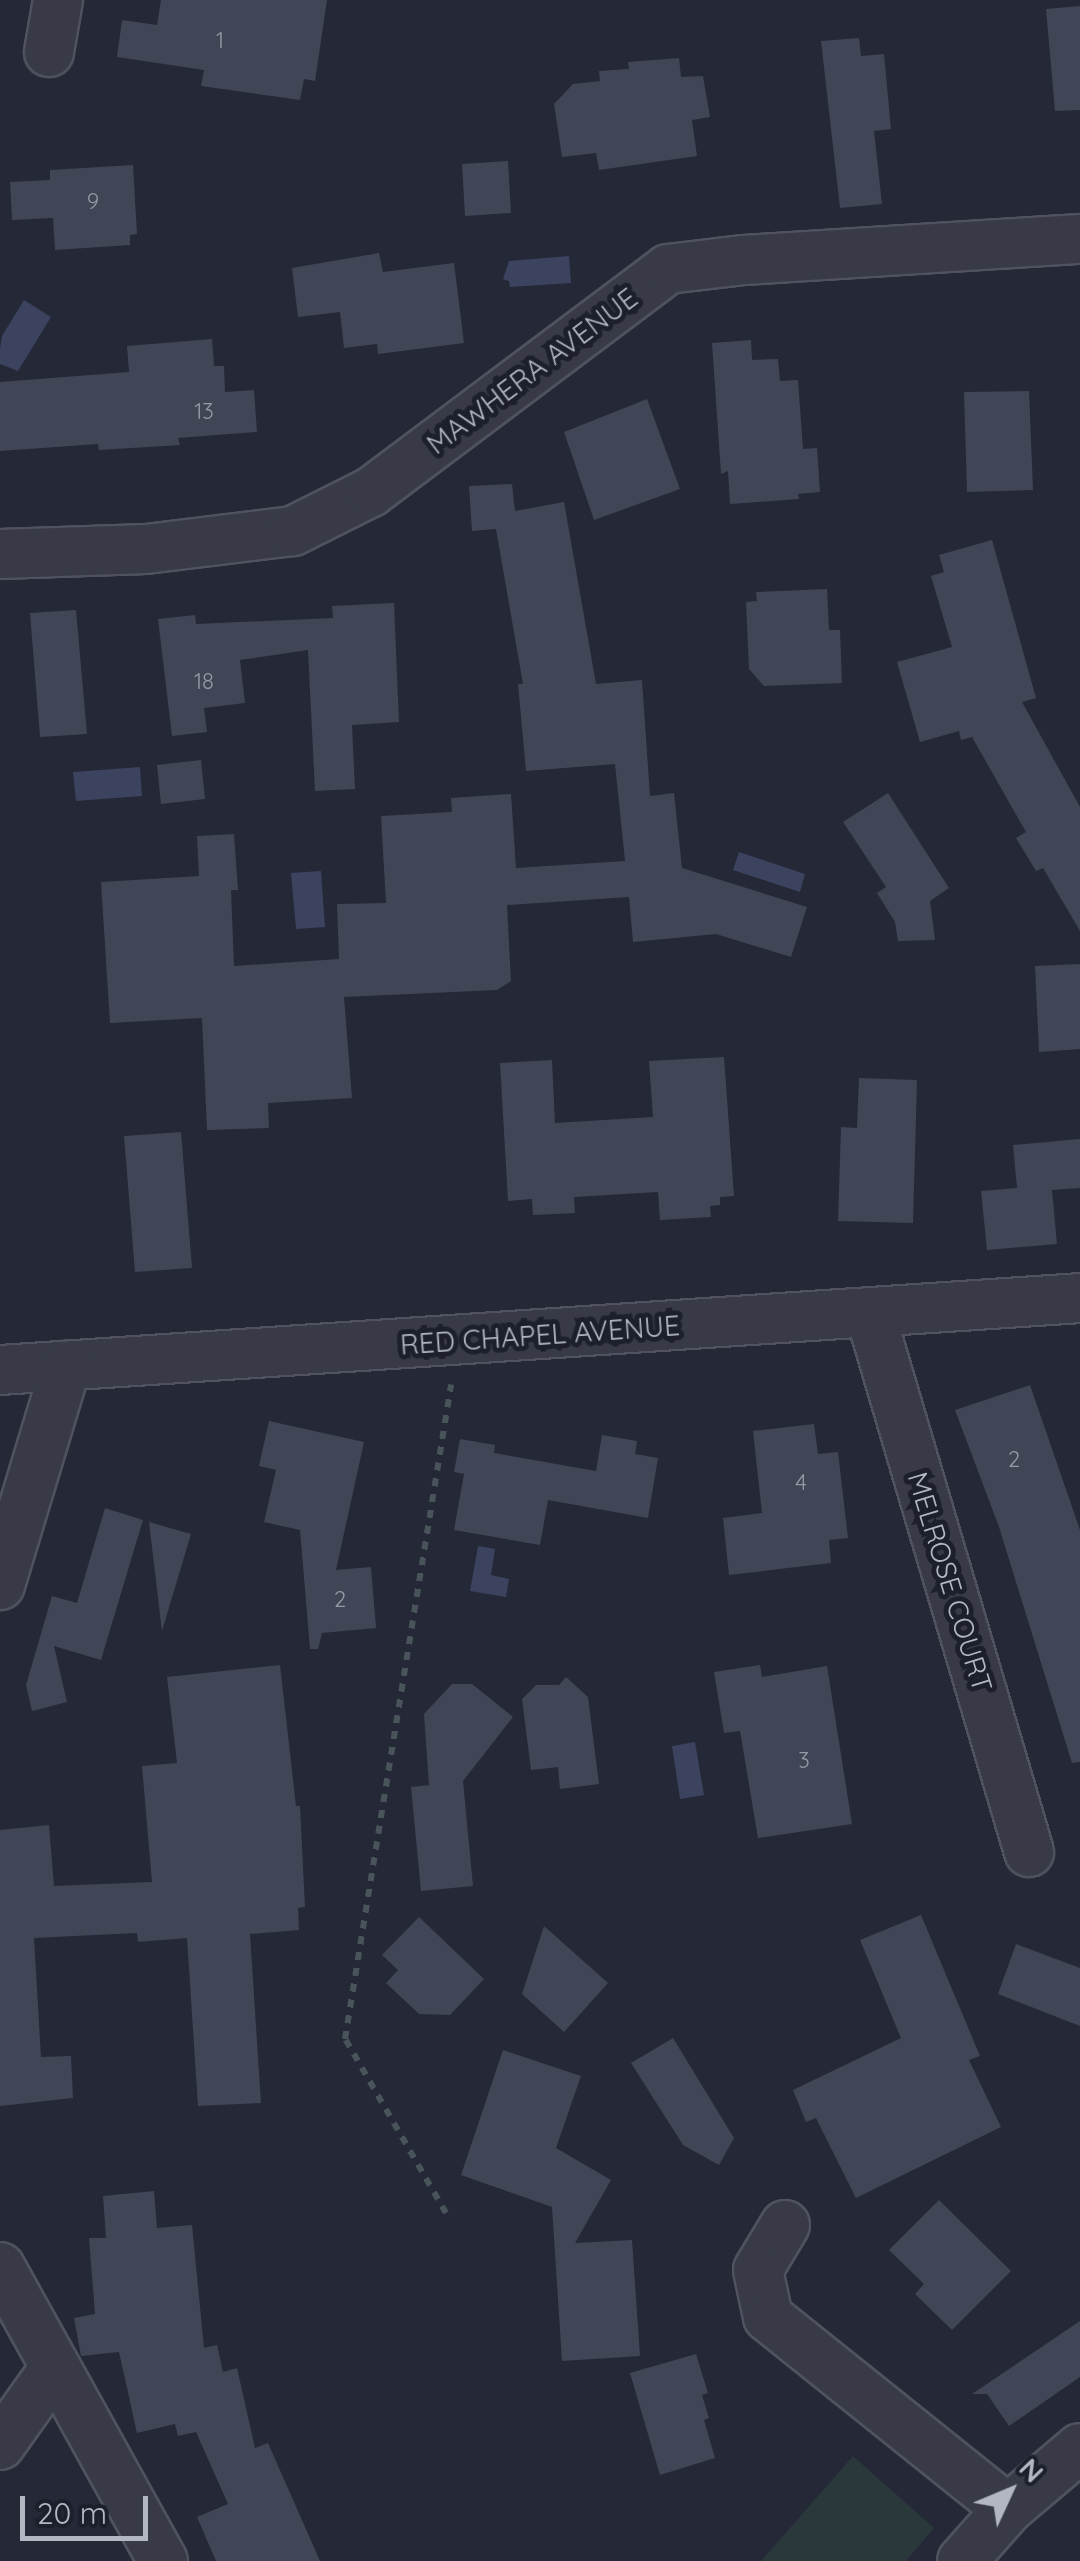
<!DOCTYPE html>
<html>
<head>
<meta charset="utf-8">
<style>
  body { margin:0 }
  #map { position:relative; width:1080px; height:2561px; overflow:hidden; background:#242837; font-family:Quicksand,sans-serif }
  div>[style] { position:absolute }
  .green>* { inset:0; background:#2a383c }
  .water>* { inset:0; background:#3c435e }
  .building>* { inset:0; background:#414656 }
  .path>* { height:6px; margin-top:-3px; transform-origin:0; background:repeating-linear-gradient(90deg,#485459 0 8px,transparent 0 16px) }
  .roads { filter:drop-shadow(2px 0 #50535f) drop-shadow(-2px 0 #50535f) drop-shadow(0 2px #50535f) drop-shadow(0 -2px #50535f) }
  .minor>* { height:48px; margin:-24px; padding:0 24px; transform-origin:24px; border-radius:24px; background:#383b47 }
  span { translate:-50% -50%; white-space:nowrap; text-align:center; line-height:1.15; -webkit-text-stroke:10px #1d202c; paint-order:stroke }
  .number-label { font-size:22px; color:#969aa8 }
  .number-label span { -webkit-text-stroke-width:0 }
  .street-label { font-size:28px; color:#b3b6c3 }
  .north { position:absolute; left:960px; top:2441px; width:100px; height:100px; -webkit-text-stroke:8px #1d202c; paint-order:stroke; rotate:46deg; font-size:28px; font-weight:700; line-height:40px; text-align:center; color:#b3b6c3 }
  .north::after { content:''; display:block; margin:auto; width:35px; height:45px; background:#b3b6c3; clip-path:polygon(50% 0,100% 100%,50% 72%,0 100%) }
  .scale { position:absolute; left:20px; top:2496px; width:128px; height:45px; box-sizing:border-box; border:5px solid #b3b6c3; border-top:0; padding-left:12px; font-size:30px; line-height:35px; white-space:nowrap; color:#b3b6c3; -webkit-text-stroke:8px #1d202c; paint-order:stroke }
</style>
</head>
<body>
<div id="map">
  <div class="green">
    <i style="clip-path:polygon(853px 2456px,934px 2528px,906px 2561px,761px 2561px)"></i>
  </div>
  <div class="water">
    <i style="clip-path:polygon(569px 256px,571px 283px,510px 287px,509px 281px,503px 279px,509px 261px)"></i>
    <i style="clip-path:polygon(24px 300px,51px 317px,18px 371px,0 364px,0 349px,2px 336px)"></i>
    <i style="clip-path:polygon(140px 767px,142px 796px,76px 801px,73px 772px)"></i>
    <i style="clip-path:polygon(739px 852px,805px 874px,800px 892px,733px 870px)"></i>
    <i style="clip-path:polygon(321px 871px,325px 927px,296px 929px,291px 873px)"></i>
    <i style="clip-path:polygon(478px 1546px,495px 1549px,491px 1575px,509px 1579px,506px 1597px,470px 1591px)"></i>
    <i style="clip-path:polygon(695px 1742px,704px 1795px,680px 1799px,672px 1746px)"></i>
  </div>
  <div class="building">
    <i style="clip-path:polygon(161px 0,327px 0,315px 81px,304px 79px,300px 100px,201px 86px,204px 70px,117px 57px,122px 20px,157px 25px)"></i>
    <i style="clip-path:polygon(1080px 6px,1080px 110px,1055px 111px,1046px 9px)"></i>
    <i style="clip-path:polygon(859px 38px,861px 56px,884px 54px,891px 129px,874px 131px,882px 204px,840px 208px,821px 41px)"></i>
    <i style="clip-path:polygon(679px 58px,681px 77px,703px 76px,710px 117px,692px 120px,697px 156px,599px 170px,596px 153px,562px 157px,554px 104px,573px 84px,600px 81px,599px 71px,629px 69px,628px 62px)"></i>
    <i style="clip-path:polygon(508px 161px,511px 213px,465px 216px,462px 164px)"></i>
    <i style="clip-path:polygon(133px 165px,137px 234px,130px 235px,130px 245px,55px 250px,53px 218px,12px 220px,10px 182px,50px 180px,50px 170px)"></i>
    <i style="clip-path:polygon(379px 253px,383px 272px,454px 263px,464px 343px,378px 354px,377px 344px,344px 348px,340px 312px,298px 317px,292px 268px)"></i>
    <i style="clip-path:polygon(212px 339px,214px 366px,224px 366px,225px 392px,254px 390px,257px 432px,178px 438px,180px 445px,99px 450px,98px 444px,0 451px,0 382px,129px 372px,127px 346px)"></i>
    <i style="clip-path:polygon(751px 340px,752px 360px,778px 359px,780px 381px,798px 380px,803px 449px,817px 448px,820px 492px,798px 494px,799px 499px,730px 504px,728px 471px,721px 474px,712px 343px)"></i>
    <i style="clip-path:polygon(1029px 391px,1033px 490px,967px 492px,964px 392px)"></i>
    <i style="clip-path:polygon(647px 399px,680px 489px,594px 520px,564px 432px)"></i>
    <i style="clip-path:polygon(512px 484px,515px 511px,564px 502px,596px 684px,642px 680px,650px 796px,674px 793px,682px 868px,807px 907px,791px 957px,716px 934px,633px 942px,629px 897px,507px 905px,511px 981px,497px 990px,344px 997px,352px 1098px,268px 1103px,269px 1128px,207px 1130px,202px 1018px,110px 1023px,101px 882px,199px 876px,197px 836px,234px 834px,238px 890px,231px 890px,234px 966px,339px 959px,337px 904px,386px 903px,381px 816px,452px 812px,451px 798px,511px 794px,516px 868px,625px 861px,615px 764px,526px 771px,518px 684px,523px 684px,496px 529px,472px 531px,469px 486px)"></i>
    <i style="clip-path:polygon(992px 540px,1036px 698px,1022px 702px,1080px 807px,1080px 931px,1043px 868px,1036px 871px,1016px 838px,1026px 832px,972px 737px,961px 740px,959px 731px,920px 742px,897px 662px,952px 647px,931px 576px,944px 572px,939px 555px)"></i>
    <i style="clip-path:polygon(827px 589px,829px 630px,840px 630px,842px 683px,764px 686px,749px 669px,746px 602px,757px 601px,756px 592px)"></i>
    <i style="clip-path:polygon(394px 603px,399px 722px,352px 725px,355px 789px,315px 791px,308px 650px,240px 660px,245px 703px,204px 708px,207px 732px,172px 736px,158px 619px,195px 615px,196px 624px,333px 618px,332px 606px)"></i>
    <i style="clip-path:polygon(76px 610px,87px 734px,40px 737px,30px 613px)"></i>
    <i style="clip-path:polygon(201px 760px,205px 799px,161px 804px,157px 765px)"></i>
    <i style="clip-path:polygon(888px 793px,949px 888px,930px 901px,935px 940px,898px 941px,895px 922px,877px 893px,886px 887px,843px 822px)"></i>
    <i style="clip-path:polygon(1080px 964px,1080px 1049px,1039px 1052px,1035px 966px)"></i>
    <i style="clip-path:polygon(724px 1057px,734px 1196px,720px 1197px,720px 1205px,710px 1206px,711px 1217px,660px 1220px,658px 1192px,574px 1197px,575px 1213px,533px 1215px,532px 1199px,508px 1201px,500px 1063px,552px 1060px,555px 1123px,653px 1117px,649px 1061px)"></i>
    <i style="clip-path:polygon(859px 1078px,917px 1080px,913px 1223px,838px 1221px,841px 1127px,857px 1128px)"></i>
    <i style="clip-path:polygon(181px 1132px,192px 1268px,135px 1272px,124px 1136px)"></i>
    <i style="clip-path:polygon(1080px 1139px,1080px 1188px,1052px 1190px,1057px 1244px,987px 1250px,981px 1191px,1017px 1188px,1013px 1145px)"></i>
    <i style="clip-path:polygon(1030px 1385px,1080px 1530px,1080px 1762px,1072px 1763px,999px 1527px,955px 1410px)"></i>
    <i style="clip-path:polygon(269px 1421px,364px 1442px,336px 1570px,371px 1567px,376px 1628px,322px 1633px,318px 1649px,310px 1649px,300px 1530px,264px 1522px,276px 1470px,259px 1466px)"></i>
    <i style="clip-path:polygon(814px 1424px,818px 1454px,838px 1452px,848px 1538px,829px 1540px,831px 1563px,729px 1575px,723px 1518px,762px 1513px,753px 1431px)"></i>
    <i style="clip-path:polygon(602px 1435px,637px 1441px,635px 1454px,658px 1458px,648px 1518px,548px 1500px,540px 1545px,454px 1530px,464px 1474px,454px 1472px,460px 1439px,495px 1445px,494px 1453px,596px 1471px)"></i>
    <i style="clip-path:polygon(105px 1508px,143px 1520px,101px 1660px,54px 1646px,67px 1702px,32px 1711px,26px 1685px,52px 1596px,77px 1603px)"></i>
    <i style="clip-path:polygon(149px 1522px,191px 1534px,162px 1631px)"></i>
    <i style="clip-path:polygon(280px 1665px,296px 1806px,300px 1806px,305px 1907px,298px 1908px,299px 1930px,250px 1934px,261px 2103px,198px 2106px,187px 1938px,138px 1942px,137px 1933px,34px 1938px,41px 2057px,71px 2056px,73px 2098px,0 2106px,0 1830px,49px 1825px,54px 1886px,152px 1882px,142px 1766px,177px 1763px,167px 1677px)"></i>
    <i style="clip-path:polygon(760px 1665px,762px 1677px,827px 1666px,852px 1824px,758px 1838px,740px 1731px,724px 1733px,714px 1672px)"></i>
    <i style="clip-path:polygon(566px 1677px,588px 1697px,599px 1784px,560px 1789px,558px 1767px,531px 1770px,522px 1699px,536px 1685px,559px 1685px)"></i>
    <i style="clip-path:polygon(452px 1684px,472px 1684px,513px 1717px,463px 1781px,473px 1886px,421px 1891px,411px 1787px,429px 1785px,424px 1714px)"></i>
    <i style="clip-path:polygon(921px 1915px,980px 2056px,969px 2060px,1001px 2127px,856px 2198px,816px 2118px,806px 2122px,793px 2090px,901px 2038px,860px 1940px)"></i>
    <i style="clip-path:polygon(419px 1917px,484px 1979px,450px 2015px,419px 2014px,386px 1983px,398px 1970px,382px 1955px)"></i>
    <i style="clip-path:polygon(544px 1926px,608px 1983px,564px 2032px,522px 1994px)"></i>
    <i style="clip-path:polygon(1016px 1944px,1080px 1968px,1080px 2026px,998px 1994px)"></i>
    <i style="clip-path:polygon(673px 2038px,734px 2138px,719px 2165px,683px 2145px,631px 2063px)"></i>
    <i style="clip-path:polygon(503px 2050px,581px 2076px,556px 2148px,611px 2180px,575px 2243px,632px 2240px,640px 2356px,562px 2361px,552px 2207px,461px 2175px)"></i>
    <i style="clip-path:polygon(154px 2191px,157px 2228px,192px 2225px,204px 2348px,217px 2345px,223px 2372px,237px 2368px,255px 2448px,268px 2443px,320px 2561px,216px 2561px,197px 2517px,228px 2504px,196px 2432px,178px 2436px,175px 2424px,137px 2433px,119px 2352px,81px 2356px,74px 2318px,95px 2314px,89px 2238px,106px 2238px,103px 2196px)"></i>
    <i style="clip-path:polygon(939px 2200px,1011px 2271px,952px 2330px,915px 2294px,924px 2284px,889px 2250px)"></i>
    <i style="clip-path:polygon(1080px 2321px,1080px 2377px,1009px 2426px,987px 2394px,972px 2394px)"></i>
    <i style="clip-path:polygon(696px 2354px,708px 2393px,702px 2395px,709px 2418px,704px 2420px,715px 2458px,660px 2475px,630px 2373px)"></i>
  </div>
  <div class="path">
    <i style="left:446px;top:2213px;width:201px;rotate:-120.1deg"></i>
    <i style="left:345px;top:2039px;width:663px;rotate:-80.79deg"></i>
  </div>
  <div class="roads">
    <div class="minor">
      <i style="left:49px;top:52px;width:53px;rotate:-80.2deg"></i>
      <i style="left:0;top:554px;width:146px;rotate:-2deg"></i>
      <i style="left:146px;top:549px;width:148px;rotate:-7deg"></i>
      <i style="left:293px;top:531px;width:87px;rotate:-26.6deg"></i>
      <i style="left:371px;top:492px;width:371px;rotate:-36.9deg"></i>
      <i style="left:668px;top:269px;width:77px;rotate:-6.8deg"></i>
      <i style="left:744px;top:260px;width:337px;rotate:-3.6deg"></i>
      <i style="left:870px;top:1313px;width:562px;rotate:73.56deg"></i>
      <i style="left:0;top:1370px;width:1082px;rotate:-3.81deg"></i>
      <i style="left:0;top:1585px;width:229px;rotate:-73.2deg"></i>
      <i style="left:785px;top:2225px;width:52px;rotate:121deg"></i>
      <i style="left:758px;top:2270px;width:48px;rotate:78deg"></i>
      <i style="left:768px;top:2317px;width:307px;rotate:38.7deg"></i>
      <i style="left:0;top:2267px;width:336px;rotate:61deg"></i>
      <i style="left:0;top:2445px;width:95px;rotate:-54.5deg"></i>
      <i style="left:962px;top:2561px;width:69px;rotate:-48.5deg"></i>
      <i style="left:1008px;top:2509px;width:94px;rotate:-40.3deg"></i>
    </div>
  </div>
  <div class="number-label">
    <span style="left:220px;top:41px">1</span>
    <span style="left:93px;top:202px">9</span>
    <span style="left:204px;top:412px">13</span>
    <span style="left:204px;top:682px">18</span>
    <span style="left:1014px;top:1460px">2</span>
    <span style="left:801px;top:1483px">4</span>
    <span style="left:340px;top:1600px">2</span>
    <span style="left:804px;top:1761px">3</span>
  </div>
  <div class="street-label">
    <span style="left:532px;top:371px;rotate:-37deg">MAWHERA AVENUE</span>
    <span style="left:540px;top:1335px;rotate:-4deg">RED CHAPEL AVENUE</span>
    <span style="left:950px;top:1582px;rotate:73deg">MELROSE COURT</span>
  </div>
  <div class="north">N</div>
  <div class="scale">20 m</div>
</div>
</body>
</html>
